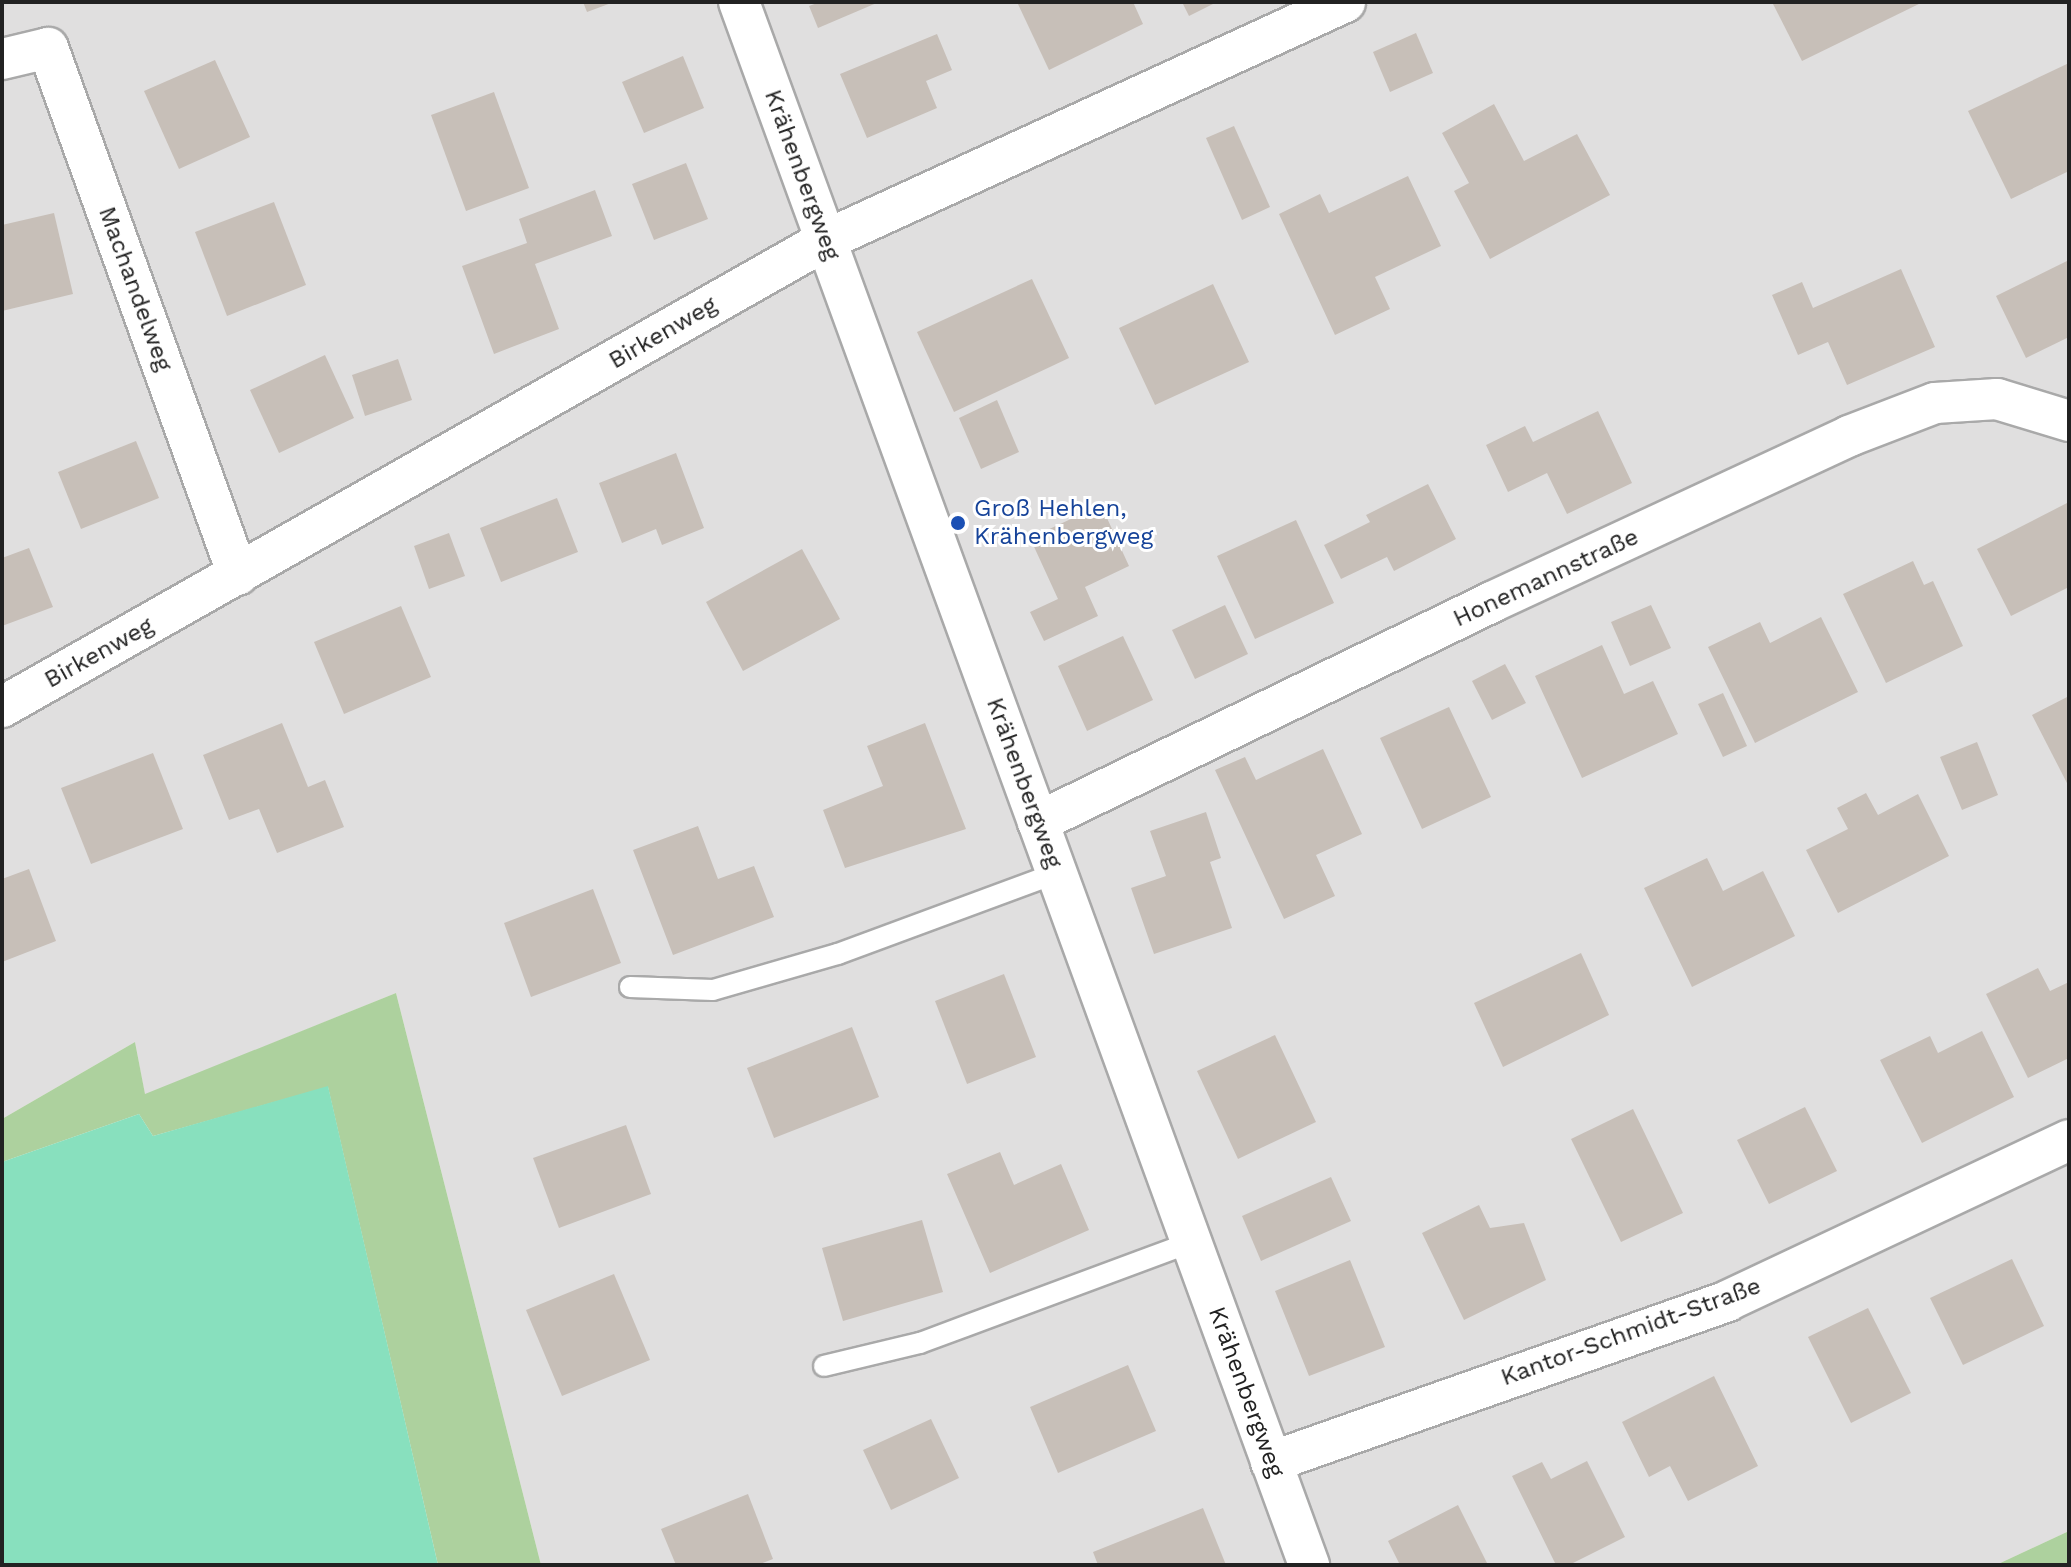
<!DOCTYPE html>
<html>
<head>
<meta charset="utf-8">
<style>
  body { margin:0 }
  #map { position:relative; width:2071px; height:1567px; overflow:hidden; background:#f2efe9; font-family:"Work Sans",sans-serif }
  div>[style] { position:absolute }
  .residential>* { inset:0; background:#e0dfdf }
  .forest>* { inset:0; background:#add19e }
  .pitch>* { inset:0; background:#88e0be }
  .building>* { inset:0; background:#c7bfb8 }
  .roads { filter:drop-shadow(2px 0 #a9a9a9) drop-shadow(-2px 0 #a9a9a9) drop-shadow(0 2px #a9a9a9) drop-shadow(0 -2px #a9a9a9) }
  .lane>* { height:20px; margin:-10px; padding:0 10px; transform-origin:10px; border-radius:10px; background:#fff }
  .street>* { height:40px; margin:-20px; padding:0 20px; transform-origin:20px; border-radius:20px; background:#fff }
  .dots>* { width:22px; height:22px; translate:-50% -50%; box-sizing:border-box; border:4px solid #fff; border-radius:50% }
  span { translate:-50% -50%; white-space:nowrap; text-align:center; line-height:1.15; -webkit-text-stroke:6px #fff; paint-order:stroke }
  .street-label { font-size:24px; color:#222 }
  .transit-label { font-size:24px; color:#164399 }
  .left { translate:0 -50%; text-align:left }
  .frame { position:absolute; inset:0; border:4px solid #222; pointer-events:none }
</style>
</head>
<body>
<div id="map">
  <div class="residential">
    <i style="clip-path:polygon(2px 2px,2069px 2px,2069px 1531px,1996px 1565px,541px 1565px,396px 993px,145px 1095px,135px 1042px,2px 1119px)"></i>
  </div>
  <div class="forest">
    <i style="clip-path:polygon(396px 993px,541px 1565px,438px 1565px,328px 1087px,153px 1136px,139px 1114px,2px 1162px,2px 1119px,135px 1042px,145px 1094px)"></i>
    <i style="clip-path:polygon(2069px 1531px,2069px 1565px,1996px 1565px)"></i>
  </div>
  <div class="pitch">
    <i style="clip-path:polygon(328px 1086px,438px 1565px,2px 1565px,2px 1162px,139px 1114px,153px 1136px)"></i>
  </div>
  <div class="building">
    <i style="clip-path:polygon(583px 2px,614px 2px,587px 12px)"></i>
    <i style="clip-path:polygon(820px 2px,879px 2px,818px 28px,809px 6px)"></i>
    <i style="clip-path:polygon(1017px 2px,1133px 2px,1143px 24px,1049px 70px)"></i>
    <i style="clip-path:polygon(1182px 2px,1217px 2px,1189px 16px)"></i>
    <i style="clip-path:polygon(1772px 2px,1923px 2px,1802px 61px)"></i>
    <i style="clip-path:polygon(1416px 33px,1433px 73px,1390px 92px,1373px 52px)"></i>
    <i style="clip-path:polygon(937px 34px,952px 70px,926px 81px,937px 108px,867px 138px,840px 74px)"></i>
    <i style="clip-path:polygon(683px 56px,704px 108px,644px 133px,622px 82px)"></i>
    <i style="clip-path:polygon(215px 60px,250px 137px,179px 169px,144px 91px)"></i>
    <i style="clip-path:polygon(2069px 63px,2069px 171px,2011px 199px,1968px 111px)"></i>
    <i style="clip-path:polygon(494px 92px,529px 188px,466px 211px,431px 115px)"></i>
    <i style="clip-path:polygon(1494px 104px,1524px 161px,1577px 134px,1610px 195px,1490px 259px,1454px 191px,1469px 183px,1442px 133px)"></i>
    <i style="clip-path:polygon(1234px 126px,1270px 207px,1242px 220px,1206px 138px)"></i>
    <i style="clip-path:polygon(686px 163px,708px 219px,654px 240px,632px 184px)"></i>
    <i style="clip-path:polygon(1408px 176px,1441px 246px,1375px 277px,1390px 309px,1335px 335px,1279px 214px,1320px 194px,1329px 213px)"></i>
    <i style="clip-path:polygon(595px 190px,612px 236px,535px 264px,559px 329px,494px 354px,462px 266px,527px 243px,519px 219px)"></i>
    <i style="clip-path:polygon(274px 202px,306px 285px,227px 316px,195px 232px)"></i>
    <i style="clip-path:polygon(54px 213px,73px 294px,2px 311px,2px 225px)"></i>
    <i style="clip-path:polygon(2069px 260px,2069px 337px,2026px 358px,1996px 296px)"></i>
    <i style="clip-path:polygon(1901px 269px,1935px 347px,1847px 385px,1828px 342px,1798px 355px,1772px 295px,1802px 282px,1813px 308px)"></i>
    <i style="clip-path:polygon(1032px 279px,1069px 358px,954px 412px,917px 332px)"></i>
    <i style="clip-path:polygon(1213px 284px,1249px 362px,1155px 405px,1119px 328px)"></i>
    <i style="clip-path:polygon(325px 355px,354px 418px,279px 453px,250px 390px)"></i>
    <i style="clip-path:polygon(398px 359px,412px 400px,365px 416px,352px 375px)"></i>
    <i style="clip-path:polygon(997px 400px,1019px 452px,981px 469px,959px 418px)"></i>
    <i style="clip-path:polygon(1598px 411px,1632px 483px,1567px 514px,1547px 473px,1508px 492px,1486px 445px,1525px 426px,1533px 442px)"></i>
    <i style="clip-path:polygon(136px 441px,159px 498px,81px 529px,58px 472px)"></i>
    <i style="clip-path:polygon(676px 453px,704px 528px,662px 545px,656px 529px,622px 543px,599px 483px)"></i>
    <i style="clip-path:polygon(1428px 484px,1456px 539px,1394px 571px,1387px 557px,1341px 579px,1324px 545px,1370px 522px,1366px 515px)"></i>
    <i style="clip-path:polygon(557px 498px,578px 552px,501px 582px,480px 528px)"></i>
    <i style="clip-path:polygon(2069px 502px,2069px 587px,2011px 616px,1977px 549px)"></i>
    <i style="clip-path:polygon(1101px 505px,1129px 566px,1085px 587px,1098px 616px,1044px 641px,1030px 612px,1058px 599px,1030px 538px)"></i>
    <i style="clip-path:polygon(1296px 520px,1334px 603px,1255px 639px,1217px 556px)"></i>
    <i style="clip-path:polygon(449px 533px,465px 576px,429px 589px,414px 546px)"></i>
    <i style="clip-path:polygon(29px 548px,53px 607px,2px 626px,2px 558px)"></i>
    <i style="clip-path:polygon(802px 549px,840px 619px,743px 671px,706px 602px)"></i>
    <i style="clip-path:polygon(1913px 561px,1924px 585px,1933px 581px,1963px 646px,1886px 683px,1843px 594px)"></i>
    <i style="clip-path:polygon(1225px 605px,1248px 654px,1195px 679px,1172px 630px)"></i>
    <i style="clip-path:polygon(1651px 605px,1671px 648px,1630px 666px,1611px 622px)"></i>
    <i style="clip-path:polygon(401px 606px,431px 677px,344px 714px,314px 642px)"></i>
    <i style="clip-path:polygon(1821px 617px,1858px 692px,1755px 743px,1708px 647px,1760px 622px,1770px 643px)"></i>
    <i style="clip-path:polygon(1123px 636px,1153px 700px,1087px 731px,1058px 666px)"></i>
    <i style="clip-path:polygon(1602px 645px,1624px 694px,1653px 681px,1678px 734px,1582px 778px,1535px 676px)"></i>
    <i style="clip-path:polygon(1505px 664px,1526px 703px,1492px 720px,1472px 681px)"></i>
    <i style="clip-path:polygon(1723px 693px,1747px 746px,1723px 757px,1698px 704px)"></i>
    <i style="clip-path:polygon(2069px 696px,2069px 787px,2032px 715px)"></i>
    <i style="clip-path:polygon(1449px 707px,1491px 797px,1422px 829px,1380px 738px)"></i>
    <i style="clip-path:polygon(282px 723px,308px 787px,325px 780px,344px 827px,277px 853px,259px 809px,229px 820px,203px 755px)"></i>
    <i style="clip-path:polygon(925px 723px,966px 829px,845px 868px,823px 810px,883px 786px,867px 746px)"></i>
    <i style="clip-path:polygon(1977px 742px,1998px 795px,1962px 810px,1940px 757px)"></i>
    <i style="clip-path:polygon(1323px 749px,1362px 834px,1316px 855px,1335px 896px,1284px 919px,1215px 770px,1245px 757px,1256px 780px)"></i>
    <i style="clip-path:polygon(153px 753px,183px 829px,91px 864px,61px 788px)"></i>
    <i style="clip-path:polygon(1866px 793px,1878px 815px,1918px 794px,1949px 856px,1838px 913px,1806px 850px,1848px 829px,1837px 808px)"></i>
    <i style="clip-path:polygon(1206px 812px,1221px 858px,1210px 862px,1232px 928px,1154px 954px,1131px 888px,1166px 876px,1150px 831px)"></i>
    <i style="clip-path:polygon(698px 826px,718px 879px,754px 866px,774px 917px,673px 955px,633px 850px)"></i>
    <i style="clip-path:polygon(1707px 858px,1723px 891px,1763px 871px,1795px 936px,1692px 987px,1644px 888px)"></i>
    <i style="clip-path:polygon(29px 869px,56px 941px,2px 962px,2px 879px)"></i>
    <i style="clip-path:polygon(593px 889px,621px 963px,531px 997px,504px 923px)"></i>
    <i style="clip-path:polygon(1581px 953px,1609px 1015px,1503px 1067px,1474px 1003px)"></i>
    <i style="clip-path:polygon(2038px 968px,2050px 991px,2069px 982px,2069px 1058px,2028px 1078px,1986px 994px)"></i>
    <i style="clip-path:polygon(1004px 974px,1036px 1057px,967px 1084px,935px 1001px)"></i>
    <i style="clip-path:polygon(852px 1027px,879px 1097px,774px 1138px,747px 1068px)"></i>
    <i style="clip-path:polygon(1982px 1031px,2014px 1097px,1922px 1143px,1880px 1060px,1930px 1036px,1938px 1053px)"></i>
    <i style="clip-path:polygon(1275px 1035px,1316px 1122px,1238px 1159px,1197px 1071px)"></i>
    <i style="clip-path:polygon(1805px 1107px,1837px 1171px,1769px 1204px,1737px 1140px)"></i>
    <i style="clip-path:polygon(1633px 1109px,1683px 1213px,1621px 1242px,1571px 1139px)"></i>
    <i style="clip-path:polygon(626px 1125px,651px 1194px,559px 1228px,533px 1158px)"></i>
    <i style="clip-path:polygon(1000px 1152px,1014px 1185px,1061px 1164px,1089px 1230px,990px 1273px,947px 1174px)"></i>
    <i style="clip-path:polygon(1331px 1177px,1351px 1221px,1261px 1261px,1242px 1216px)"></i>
    <i style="clip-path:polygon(1479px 1205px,1490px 1228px,1524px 1223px,1546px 1280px,1464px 1320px,1422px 1233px)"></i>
    <i style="clip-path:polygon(922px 1220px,943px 1292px,843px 1321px,822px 1248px)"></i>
    <i style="clip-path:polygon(2012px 1259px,2044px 1326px,1963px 1365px,1930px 1298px)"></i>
    <i style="clip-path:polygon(1350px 1260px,1385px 1347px,1309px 1376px,1275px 1291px)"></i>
    <i style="clip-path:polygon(614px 1274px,650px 1360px,562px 1396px,526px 1310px)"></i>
    <i style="clip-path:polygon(1868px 1308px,1911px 1393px,1851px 1423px,1808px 1337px)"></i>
    <i style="clip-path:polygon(1128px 1365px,1156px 1431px,1058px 1473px,1030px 1407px)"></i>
    <i style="clip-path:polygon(1714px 1376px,1758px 1466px,1688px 1501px,1670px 1466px,1649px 1477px,1622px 1422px)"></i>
    <i style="clip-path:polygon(931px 1419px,959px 1478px,891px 1510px,863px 1450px)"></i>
    <i style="clip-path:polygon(1587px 1461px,1625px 1537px,1569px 1565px,1556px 1565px,1512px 1476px,1542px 1462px,1551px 1479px)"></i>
    <i style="clip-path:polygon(748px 1494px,773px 1559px,757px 1565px,676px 1565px,661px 1529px)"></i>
    <i style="clip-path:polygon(1458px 1505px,1488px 1565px,1400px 1565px,1388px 1541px)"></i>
    <i style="clip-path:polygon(1203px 1508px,1226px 1565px,1098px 1565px,1093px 1552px)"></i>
  </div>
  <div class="roads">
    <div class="lane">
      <i style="left:630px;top:987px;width:83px;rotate:2.1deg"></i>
      <i style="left:713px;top:990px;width:130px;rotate:-16.1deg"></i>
      <i style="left:838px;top:954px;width:233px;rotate:-20.3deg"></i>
      <i style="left:824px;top:1366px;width:99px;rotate:-13.5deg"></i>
      <i style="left:920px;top:1343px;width:289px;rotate:-20.4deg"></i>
    </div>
    <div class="street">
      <i style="left:739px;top:2px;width:1664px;rotate:69.96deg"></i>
      <i style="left:2px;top:59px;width:47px;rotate:-13.4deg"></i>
      <i style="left:48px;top:48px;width:560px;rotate:70.17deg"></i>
      <i style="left:2px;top:707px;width:947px;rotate:-29.54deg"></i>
      <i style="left:826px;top:240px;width:571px;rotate:-24.63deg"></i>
      <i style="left:1038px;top:822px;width:504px;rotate:-25.85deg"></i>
      <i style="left:1492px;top:602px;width:394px;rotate:-24.9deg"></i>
      <i style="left:1849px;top:436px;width:92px;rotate:-21deg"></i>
      <i style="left:1935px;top:403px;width:62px;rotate:-3.7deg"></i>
      <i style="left:1997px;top:399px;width:75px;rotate:17deg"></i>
      <i style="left:1271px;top:1462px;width:484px;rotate:-19.4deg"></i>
      <i style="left:1727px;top:1301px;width:378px;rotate:-25.2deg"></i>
    </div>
  </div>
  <div class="dots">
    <i style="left:958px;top:523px;background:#1a4fb4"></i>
  </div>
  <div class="street-label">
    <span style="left:802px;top:175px;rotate:70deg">Krähenbergweg</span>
    <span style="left:135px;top:289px;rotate:70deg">Machandelweg</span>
    <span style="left:663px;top:333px;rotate:-30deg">Birkenweg</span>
    <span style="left:1546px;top:578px;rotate:-25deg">Honemannstraße</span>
    <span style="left:99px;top:653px;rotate:-29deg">Birkenweg</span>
    <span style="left:1024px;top:783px;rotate:70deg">Krähenbergweg</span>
    <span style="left:1631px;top:1332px;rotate:-20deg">Kantor-Schmidt-Straße</span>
    <span style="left:1246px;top:1392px;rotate:70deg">Krähenbergweg</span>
  </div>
  <div class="transit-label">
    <span class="left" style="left:974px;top:523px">Groß Hehlen,<br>Krähenbergweg</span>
  </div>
  <div class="frame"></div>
</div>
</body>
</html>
